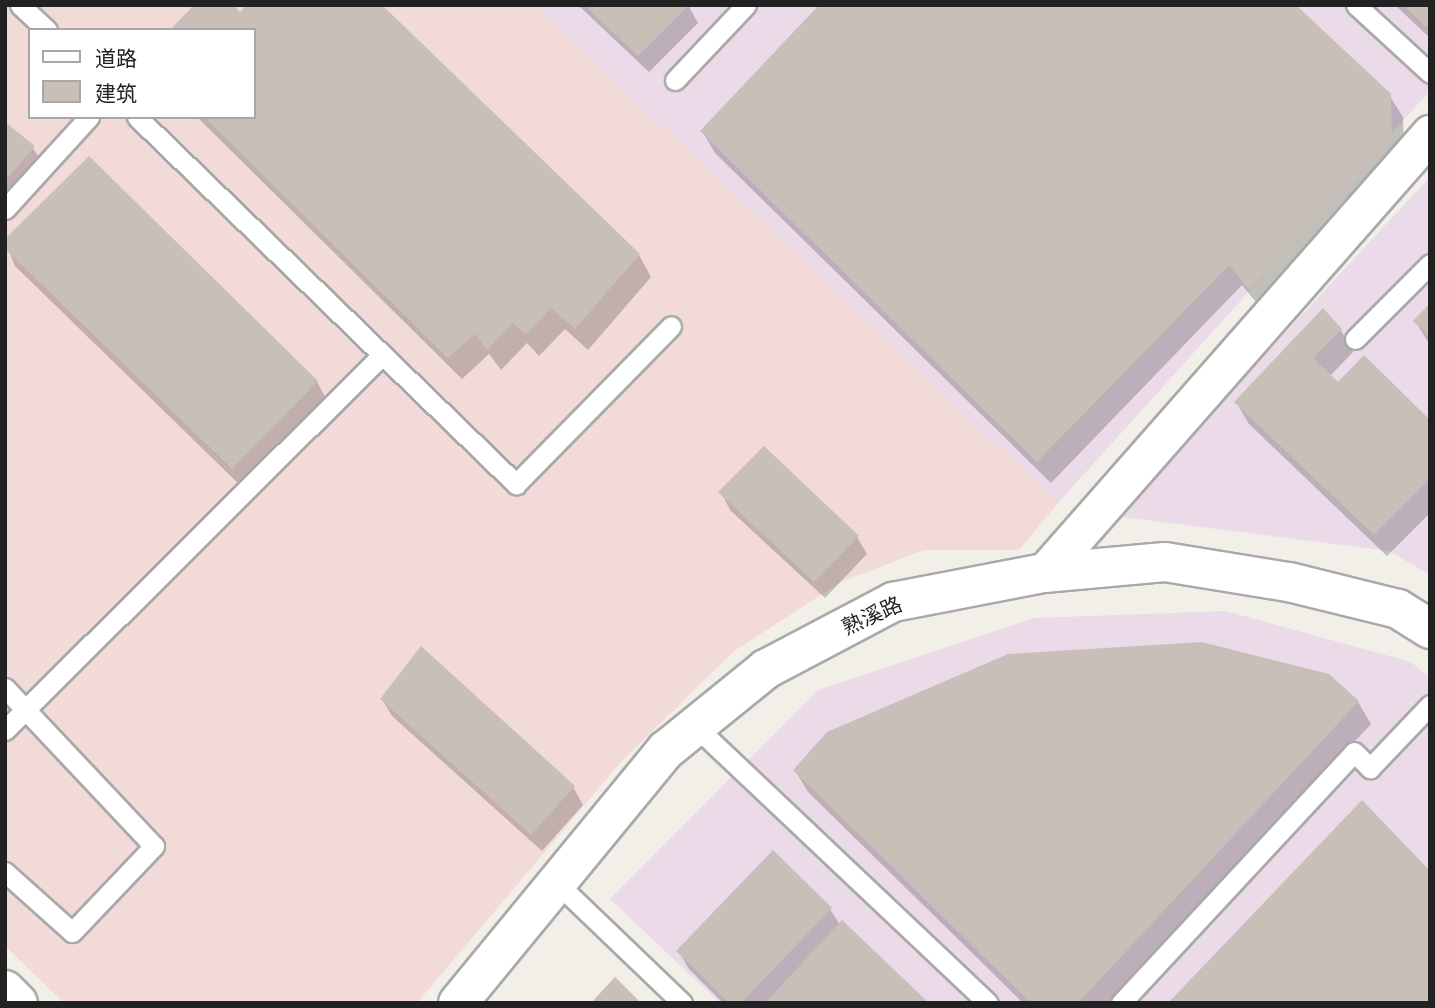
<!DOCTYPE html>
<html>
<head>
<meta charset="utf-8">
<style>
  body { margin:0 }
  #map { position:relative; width:1435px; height:1008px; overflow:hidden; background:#f2efe9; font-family:"Fira Sans","Noto Sans SC",sans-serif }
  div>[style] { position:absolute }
  .commercial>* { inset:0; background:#f2dad9 }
  .industrial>* { inset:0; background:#ebdbe8 }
  .shadow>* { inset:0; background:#0003 }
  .building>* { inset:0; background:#c7bfb8 }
  .roads { filter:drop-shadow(2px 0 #a9a9a9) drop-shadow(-2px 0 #a9a9a9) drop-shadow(0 2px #a9a9a9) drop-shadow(0 -2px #a9a9a9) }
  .service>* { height:19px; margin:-9.5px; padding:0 9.5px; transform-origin:9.5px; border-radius:9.5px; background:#fff }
  .minor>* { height:37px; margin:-18.5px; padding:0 18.5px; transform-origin:18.5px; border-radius:18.5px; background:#fff }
  .tertiary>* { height:38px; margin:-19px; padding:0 19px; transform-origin:19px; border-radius:19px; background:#fff }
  span { translate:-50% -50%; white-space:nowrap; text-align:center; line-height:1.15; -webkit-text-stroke:7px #fff; paint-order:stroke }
  .street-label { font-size:21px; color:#222 }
  .frame { position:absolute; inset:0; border:7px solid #222; pointer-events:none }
  .legend { position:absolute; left:28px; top:28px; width:228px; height:91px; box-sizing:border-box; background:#fff; border:2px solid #a7a7a7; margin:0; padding:9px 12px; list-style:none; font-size:21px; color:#222 }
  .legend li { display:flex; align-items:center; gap:14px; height:35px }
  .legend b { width:35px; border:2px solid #a7a7a7 }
</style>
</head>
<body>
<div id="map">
  <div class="commercial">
    <i style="clip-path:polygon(evenodd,5px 5px,535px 5px,1058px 503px,1019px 550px,924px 550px,841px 582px,734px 651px,620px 763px,417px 1003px,64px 1003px,5px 946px,5px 5px,30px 30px,254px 30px,254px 117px,30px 117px,30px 30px)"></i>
  </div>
  <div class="industrial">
    <i style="clip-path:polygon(535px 5px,1430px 5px,1430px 91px,1058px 503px)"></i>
    <i style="clip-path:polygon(1430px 177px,1430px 575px,1389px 551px,1115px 516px)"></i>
    <i style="clip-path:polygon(1226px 611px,1411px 662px,1430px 678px,1430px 1003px,720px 1003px,610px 899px,818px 690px,1034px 618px)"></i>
  </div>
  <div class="shadow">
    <i style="clip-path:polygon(688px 5px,698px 23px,649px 72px,578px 5px)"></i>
    <i style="clip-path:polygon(1395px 5px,1430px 5px,1430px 38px)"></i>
    <i style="clip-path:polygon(240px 15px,639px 255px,651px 277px,588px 350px,565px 329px,539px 356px,527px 343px,501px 370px,489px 354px,462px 379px,197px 117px,254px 117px,254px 30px)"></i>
    <i style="clip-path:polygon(1389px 95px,1403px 117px,1404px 162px,1263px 311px,1242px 285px,1051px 483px,715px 153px,702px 131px)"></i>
    <i style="clip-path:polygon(5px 124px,33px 148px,46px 169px,5px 217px)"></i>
    <i style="clip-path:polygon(5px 241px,317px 382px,329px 404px,245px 490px,15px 266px)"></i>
    <i style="clip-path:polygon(1430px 305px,1430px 345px,1415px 321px)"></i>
    <i style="clip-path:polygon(1341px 330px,1353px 352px,1330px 376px,1339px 384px,1430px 422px,1430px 513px,1387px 556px,1249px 424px,1236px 402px)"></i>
    <i style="clip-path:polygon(721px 492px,857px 537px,867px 554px,825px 598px,730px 510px)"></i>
    <i style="clip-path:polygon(1328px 675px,1358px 702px,1371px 724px,1111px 1003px,1023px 1003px,808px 792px,795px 770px)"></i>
    <i style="clip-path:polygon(382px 699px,573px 787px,583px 805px,542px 851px,392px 716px)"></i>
    <i style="clip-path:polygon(830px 909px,840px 925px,926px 1003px,723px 1003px,689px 969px,679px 952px)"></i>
  </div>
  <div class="building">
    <i style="clip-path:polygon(194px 5px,234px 5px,240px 12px,246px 5px,382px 5px,640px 254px,575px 329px,551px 308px,526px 335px,513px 323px,487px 350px,475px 334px,448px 358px,204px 117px,254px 117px,254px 30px,170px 30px)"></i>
    <i style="clip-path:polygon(584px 5px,689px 5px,638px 56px)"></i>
    <i style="clip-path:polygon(819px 5px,1296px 5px,1391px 94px,1392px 139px,1249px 290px,1229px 265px,1037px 462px,700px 131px)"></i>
    <i style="clip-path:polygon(1403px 5px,1430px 5px,1430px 23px,1426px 27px)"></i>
    <i style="clip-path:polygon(5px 122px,35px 146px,5px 181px)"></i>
    <i style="clip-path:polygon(89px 156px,318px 381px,232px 469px,5px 249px,5px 239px)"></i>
    <i style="clip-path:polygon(1430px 303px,1430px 337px,1413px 321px)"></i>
    <i style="clip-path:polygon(1323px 308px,1342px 329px,1313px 358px,1338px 382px,1364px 355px,1430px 420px,1430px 479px,1374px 535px,1234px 402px)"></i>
    <i style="clip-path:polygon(764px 446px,859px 536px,814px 582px,718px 492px)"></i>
    <i style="clip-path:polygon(1202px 642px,1329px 674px,1359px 701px,1078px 1003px,1031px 1003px,793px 770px,827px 732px,1008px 654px)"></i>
    <i style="clip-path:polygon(421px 646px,575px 786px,531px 835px,380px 699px)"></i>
    <i style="clip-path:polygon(1362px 800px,1430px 871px,1430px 998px,1426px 1003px,1168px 1003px)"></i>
    <i style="clip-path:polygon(773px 850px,832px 908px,741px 1003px,729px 1003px,676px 951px)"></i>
    <i style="clip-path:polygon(842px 920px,929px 1003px,765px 1003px)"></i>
    <i style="clip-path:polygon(615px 977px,641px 1003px,591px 1003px)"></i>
  </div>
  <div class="roads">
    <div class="service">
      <i style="left:20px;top:5px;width:37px;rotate:43deg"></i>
      <i style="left:1356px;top:5px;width:100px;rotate:42.6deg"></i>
      <i style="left:675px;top:80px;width:103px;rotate:-46.6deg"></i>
      <i style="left:137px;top:117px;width:528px;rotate:44.08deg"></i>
      <i style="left:516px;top:484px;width:221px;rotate:-45.5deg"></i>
      <i style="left:5px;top:209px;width:125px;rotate:-47.6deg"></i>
      <i style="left:1355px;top:339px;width:106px;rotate:-45deg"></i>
      <i style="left:5px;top:688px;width:217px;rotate:46.7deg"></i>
      <i style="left:154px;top:846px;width:119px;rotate:133.6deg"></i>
      <i style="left:72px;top:932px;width:90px;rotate:-138.2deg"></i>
      <i style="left:695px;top:726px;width:403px;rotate:43.4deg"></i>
      <i style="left:5px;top:730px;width:532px;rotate:-44.85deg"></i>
      <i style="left:557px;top:883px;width:173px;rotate:43.8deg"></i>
      <i style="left:1121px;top:1003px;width:342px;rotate:-47.1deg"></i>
      <i style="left:1354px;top:752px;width:23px;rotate:45deg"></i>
      <i style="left:1370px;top:768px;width:87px;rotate:-46.4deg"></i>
    </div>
    <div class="minor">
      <i style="left:1044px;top:573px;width:585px;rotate:-48.68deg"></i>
    </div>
    <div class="tertiary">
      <i style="left:5px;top:990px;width:18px;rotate:45deg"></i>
      <i style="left:458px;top:1003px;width:328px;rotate:-50.6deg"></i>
      <i style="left:666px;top:750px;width:129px;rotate:-39deg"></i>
      <i style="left:766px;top:669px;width:144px;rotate:-27.8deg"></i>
      <i style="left:893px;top:602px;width:154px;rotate:-10.9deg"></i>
      <i style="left:1044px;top:573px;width:121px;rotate:-5.2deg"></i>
      <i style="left:1165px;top:562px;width:126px;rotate:9.2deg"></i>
      <i style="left:1289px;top:582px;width:112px;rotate:13.9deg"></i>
      <i style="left:1398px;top:609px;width:38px;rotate:32deg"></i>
    </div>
  </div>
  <div class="street-label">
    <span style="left:872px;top:616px;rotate:-24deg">熟溪路</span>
  </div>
  <div class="frame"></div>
  <ul class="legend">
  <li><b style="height:9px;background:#fff"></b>道路</li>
  <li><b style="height:19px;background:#c7bfb8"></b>建筑</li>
  </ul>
</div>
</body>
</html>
